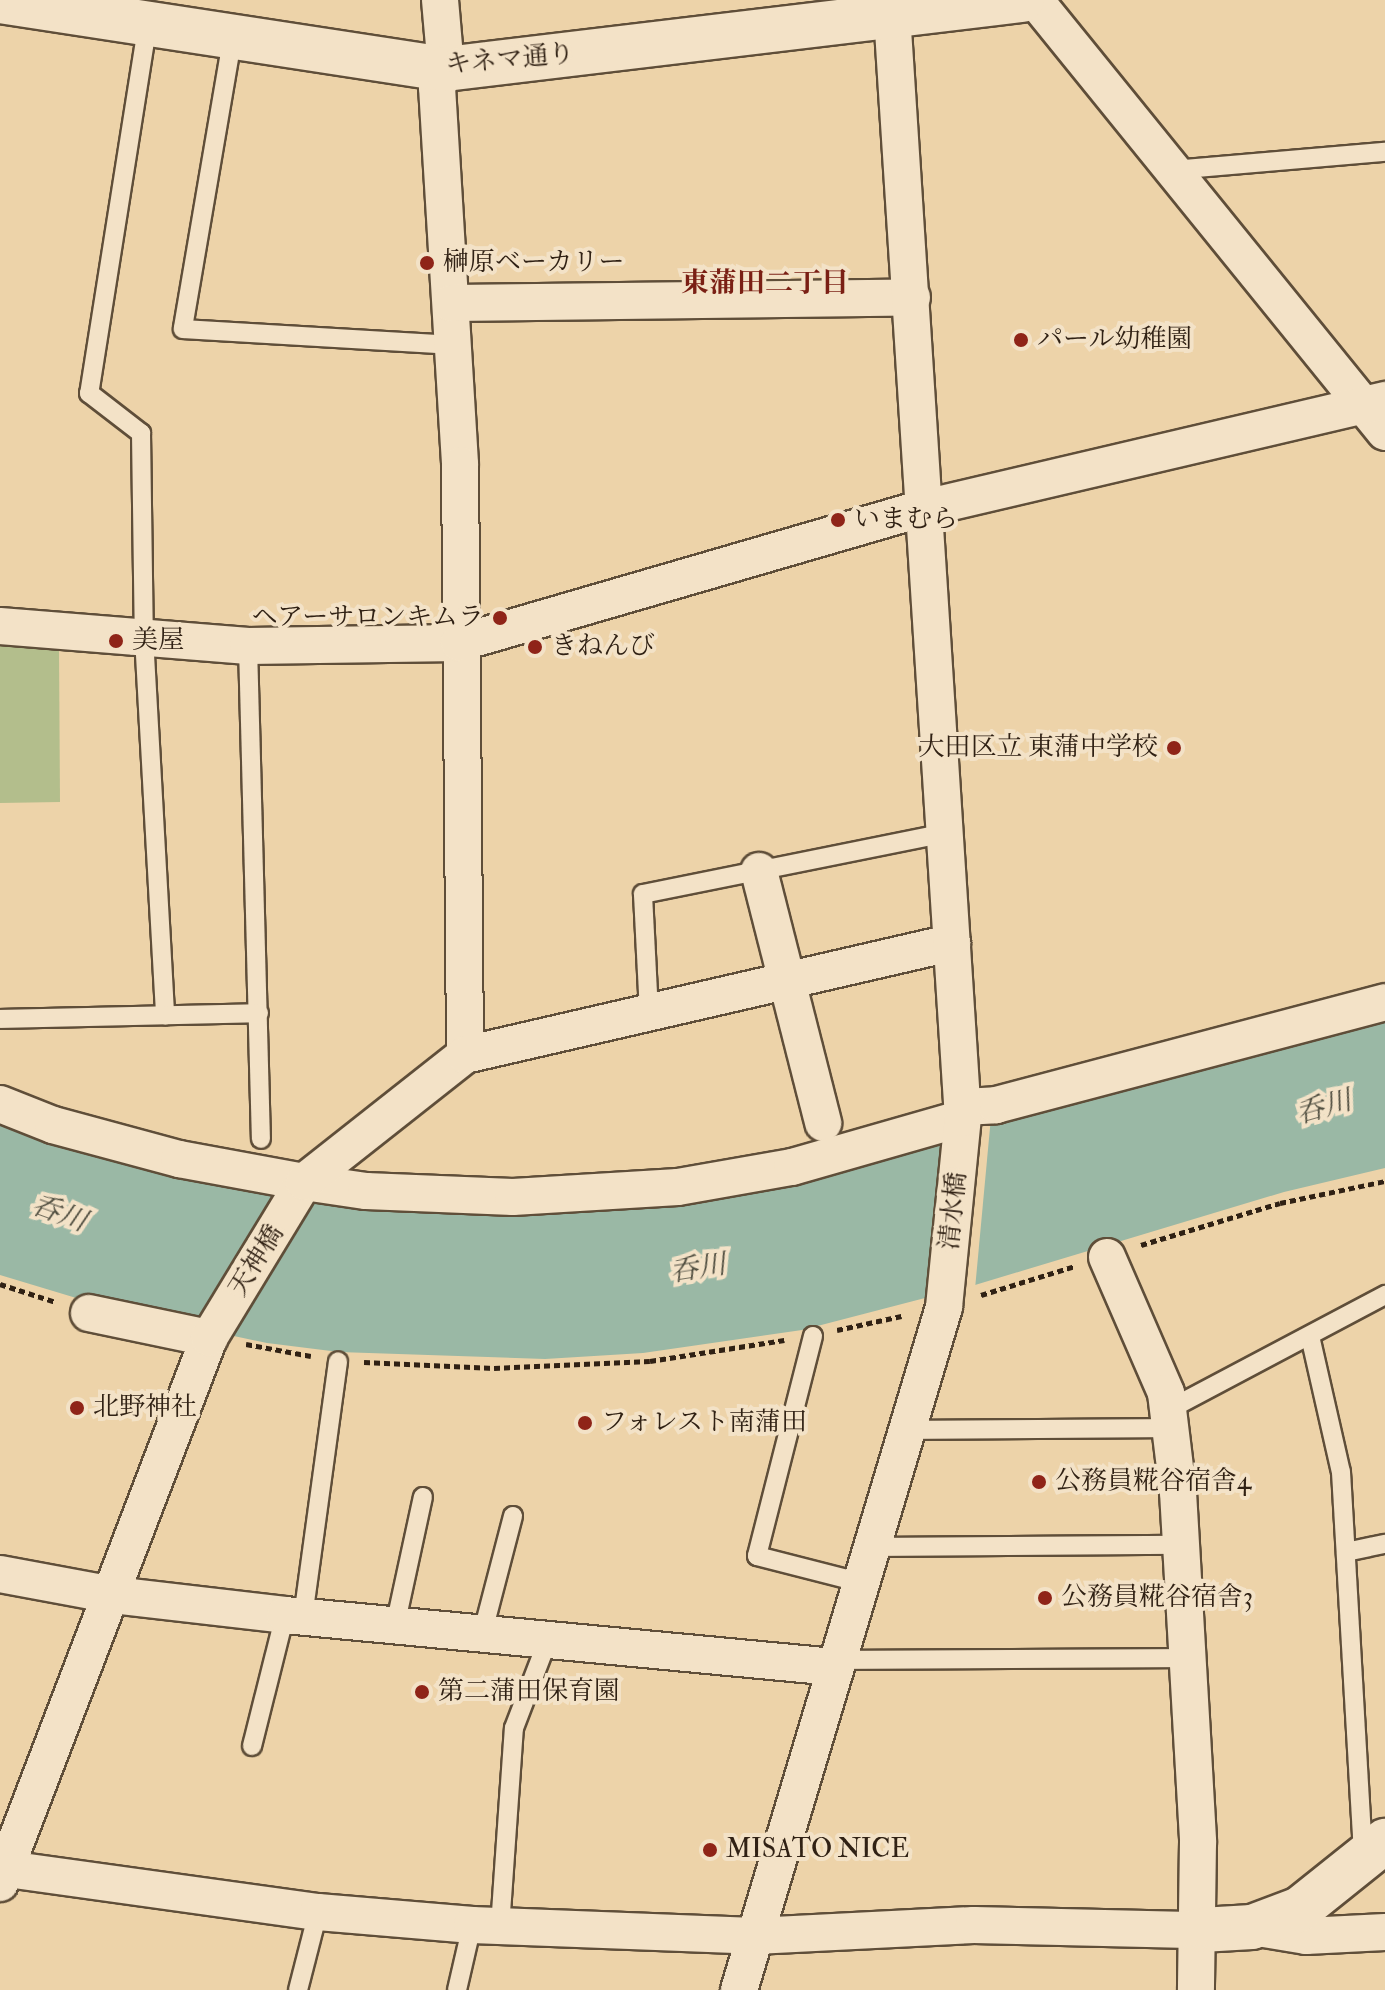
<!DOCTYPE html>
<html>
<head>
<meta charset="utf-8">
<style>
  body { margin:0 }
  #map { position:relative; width:1385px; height:1990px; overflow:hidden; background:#edd3a9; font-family:"IM FELL Double Pica","Noto Serif JP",serif }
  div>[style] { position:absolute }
  .green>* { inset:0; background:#b3be8c }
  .water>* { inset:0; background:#9ab8a5 }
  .pier>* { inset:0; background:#edd3a9 }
  .path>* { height:5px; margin-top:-2.5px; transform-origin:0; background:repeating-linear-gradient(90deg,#302114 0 6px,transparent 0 10px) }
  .roads { filter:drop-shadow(2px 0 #5f4e39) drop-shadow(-2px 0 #5f4e39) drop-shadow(0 2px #5f4e39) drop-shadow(0 -2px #5f4e39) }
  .service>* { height:18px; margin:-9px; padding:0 9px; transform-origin:9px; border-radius:9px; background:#f3e2c7 }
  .minor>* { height:36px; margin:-18px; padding:0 18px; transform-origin:18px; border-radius:18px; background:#f3e2c7 }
  .tertiary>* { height:44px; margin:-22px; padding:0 22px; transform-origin:22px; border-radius:22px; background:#f3e2c7 }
  .dots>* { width:22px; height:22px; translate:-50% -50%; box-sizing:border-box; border:4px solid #f3e2c7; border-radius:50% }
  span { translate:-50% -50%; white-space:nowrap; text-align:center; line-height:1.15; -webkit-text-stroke:8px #f3e2c7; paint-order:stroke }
  .street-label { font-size:26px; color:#302114 }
  .poi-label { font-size:26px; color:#302114 }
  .left { translate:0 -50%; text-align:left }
  .right { translate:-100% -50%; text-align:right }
  .neighbourhood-label { font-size:28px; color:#7a1f14; font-weight:700 }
  .water-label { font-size:28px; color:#504e40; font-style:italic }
</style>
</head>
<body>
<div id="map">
  <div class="green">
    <i style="clip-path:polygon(0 646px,59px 648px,60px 802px,0 803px)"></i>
  </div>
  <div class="water">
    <i style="clip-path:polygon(1385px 1013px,1385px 1168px,1284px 1192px,975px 1285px,802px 1330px,643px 1353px,545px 1359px,339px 1352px,267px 1343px,126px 1313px,0 1275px,0 1116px,481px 1207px,1059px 1099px)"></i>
  </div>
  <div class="pier">
    <i style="clip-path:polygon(991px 1117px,975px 1289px,932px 1301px,948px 1132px)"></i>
  </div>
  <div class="path">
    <i style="left:1141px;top:1245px;width:145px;rotate:-16.8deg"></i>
    <i style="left:1280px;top:1203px;width:107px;rotate:-11.8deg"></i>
    <i style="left:0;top:1284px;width:59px;rotate:17.8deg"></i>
    <i style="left:981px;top:1295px;width:98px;rotate:-17.1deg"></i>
    <i style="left:837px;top:1330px;width:66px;rotate:-12.2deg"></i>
    <i style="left:246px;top:1344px;width:66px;rotate:10.5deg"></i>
    <i style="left:364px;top:1362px;width:130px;rotate:2.6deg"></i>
    <i style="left:494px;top:1368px;width:156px;rotate:-2.6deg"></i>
    <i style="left:650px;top:1361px;width:136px;rotate:-8.9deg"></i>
  </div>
  <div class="roads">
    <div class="service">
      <i style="left:148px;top:22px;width:376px;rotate:99deg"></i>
      <i style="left:89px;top:393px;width:66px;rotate:37.6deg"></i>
      <i style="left:141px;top:433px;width:204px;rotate:89.2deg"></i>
      <i style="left:144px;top:637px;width:379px;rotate:86.8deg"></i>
      <i style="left:233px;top:35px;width:298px;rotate:99.7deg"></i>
      <i style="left:183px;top:329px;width:271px;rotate:3.4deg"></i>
      <i style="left:1173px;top:170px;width:213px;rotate:-4.9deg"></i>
      <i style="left:248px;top:646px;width:493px;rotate:88.5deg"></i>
      <i style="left:649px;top:1013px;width:119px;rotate:-92.9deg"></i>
      <i style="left:643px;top:894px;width:308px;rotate:-11.4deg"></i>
      <i style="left:0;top:1019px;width:259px;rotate:-1.3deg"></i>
      <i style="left:813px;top:1336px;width:227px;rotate:104.3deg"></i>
      <i style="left:757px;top:1556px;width:105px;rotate:14.3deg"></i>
      <i style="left:1310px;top:1336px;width:139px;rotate:77.2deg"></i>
      <i style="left:1341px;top:1472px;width:382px;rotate:86.7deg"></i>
      <i style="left:1168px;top:1410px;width:246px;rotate:-27.9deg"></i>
      <i style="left:906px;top:1430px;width:264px;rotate:-0.4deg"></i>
      <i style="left:870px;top:1547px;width:311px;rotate:-0.4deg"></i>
      <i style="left:1346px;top:1552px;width:40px;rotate:-12deg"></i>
      <i style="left:303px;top:1617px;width:258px;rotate:-82.2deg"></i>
      <i style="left:395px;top:1626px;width:132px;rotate:-77.8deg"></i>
      <i style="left:482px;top:1635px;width:123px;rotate:-75.4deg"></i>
      <i style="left:836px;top:1660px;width:351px;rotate:-0.3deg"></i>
      <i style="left:252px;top:1746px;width:135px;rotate:-75.9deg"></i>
      <i style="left:500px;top:1927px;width:199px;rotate:-86deg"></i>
      <i style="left:514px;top:1728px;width:92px;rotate:-69deg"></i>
      <i style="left:298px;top:1990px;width:81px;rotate:-75.6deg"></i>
      <i style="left:457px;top:1990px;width:67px;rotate:-77deg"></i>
    </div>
    <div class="minor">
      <i style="left:440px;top:0;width:69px;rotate:85deg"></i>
      <i style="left:446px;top:69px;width:20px;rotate:117deg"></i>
      <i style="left:437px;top:87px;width:379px;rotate:86.5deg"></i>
      <i style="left:460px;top:465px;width:590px;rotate:89.51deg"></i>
      <i style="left:1035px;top:0;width:556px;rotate:50.99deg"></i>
      <i style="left:451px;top:303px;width:461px;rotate:-0.7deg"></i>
      <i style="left:0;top:626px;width:249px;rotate:4.6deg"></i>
      <i style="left:248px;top:646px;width:211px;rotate:-0.8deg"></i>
      <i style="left:459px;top:643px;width:485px;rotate:-16.2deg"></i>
      <i style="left:925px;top:508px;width:473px;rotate:-13.2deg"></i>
      <i style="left:759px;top:871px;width:260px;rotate:75.7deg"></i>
      <i style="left:0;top:1104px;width:57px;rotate:21.6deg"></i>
      <i style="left:53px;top:1125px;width:131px;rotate:15.1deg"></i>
      <i style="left:179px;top:1159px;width:127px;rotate:10.4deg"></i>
      <i style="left:304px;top:1182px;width:63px;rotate:8.3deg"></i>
      <i style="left:366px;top:1191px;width:147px;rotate:2.3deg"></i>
      <i style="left:513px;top:1197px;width:165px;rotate:-3.5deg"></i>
      <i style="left:678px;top:1187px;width:116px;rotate:-10deg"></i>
      <i style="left:792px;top:1167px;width:178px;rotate:-16deg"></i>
      <i style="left:963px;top:1107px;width:33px;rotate:-3deg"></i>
      <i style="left:996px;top:1105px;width:402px;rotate:-14.8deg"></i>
      <i style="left:1107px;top:1257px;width:148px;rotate:66.5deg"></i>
      <i style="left:1166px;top:1393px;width:100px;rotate:83.1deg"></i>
      <i style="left:1178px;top:1492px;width:351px;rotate:86.7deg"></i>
      <i style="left:1198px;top:1842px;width:148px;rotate:90.8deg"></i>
      <i style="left:89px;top:1313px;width:123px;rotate:11.8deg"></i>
      <i style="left:0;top:1574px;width:115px;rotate:10.5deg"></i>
      <i style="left:113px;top:1595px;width:173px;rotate:6.6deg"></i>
      <i style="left:285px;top:1615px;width:551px;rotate:5.41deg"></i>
      <i style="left:0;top:1868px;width:321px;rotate:7.9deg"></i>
      <i style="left:318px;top:1912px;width:155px;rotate:4.8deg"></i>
      <i style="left:472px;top:1925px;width:283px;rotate:2.2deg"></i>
      <i style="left:755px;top:1936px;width:219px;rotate:-2.9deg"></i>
      <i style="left:974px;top:1925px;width:227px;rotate:1.3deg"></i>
      <i style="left:0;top:1883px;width:584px;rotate:-69.02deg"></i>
      <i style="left:209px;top:1338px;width:183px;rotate:-58.7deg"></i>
      <i style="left:304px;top:1182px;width:205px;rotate:-38.3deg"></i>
      <i style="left:465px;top:1055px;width:500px;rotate:-13deg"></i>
      <i style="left:1252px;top:1927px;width:55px;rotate:9.5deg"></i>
      <i style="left:1306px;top:1936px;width:79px;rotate:-2.9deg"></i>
      <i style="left:739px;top:1990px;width:713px;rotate:-73.29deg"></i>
      <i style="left:944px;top:1307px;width:190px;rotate:-84.3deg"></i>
      <i style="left:963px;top:1118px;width:1105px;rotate:-93.68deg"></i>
    </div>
    <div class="tertiary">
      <i style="left:0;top:1px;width:451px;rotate:8.7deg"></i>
      <i style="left:446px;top:69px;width:580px;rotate:-6.83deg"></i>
      <i style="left:1201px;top:1930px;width:51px;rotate:-3.4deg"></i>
      <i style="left:1252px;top:1927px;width:51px;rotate:-20.6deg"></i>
      <i style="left:1300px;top:1909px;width:109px;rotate:-38.7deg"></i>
    </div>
  </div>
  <div class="dots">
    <i style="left:427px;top:263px;background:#8f2418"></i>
    <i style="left:1021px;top:340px;background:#8f2418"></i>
    <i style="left:838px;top:520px;background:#8f2418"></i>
    <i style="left:500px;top:618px;background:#8f2418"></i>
    <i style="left:116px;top:641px;background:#8f2418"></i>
    <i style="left:535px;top:647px;background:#8f2418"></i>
    <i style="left:1174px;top:748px;background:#8f2418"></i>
    <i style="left:77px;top:1408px;background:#8f2418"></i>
    <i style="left:585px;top:1423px;background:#8f2418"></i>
    <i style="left:1039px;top:1482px;background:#8f2418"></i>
    <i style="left:1045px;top:1598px;background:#8f2418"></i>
    <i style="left:422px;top:1692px;background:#8f2418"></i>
    <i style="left:710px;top:1850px;background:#8f2418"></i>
  </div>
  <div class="street-label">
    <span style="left:510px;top:60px;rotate:-5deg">キネマ通り</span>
    <span style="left:954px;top:1211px;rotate:-84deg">清水橋</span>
    <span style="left:257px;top:1261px;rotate:-58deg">天神橋</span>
  </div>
  <div class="poi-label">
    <span class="left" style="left:443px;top:263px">榊原ベーカリー</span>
    <span class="left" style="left:1037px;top:340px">パール幼稚園</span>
    <span class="left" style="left:854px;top:520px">いまむら</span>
    <span class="right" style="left:484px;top:618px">ヘアーサロンキムラ</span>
    <span class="left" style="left:132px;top:641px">美屋</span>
    <span class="left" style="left:551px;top:647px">きねんび</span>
    <span class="right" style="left:1158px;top:748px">大田区立 東蒲中学校</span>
    <span class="left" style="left:93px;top:1408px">北野神社</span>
    <span class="left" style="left:601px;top:1423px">フォレスト南蒲田</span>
    <span class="left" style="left:1055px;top:1482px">公務員糀谷宿舎4</span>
    <span class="left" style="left:1061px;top:1598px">公務員糀谷宿舎3</span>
    <span class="left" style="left:438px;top:1692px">第二蒲田保育園</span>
    <span class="left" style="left:726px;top:1850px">MISATO NICE</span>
  </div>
  <div class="neighbourhood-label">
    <span style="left:765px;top:284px">東蒲田二丁目</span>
  </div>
  <div class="water-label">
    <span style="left:1324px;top:1108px;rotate:-16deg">呑川</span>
    <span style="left:59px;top:1214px;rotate:20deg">呑川</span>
    <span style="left:698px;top:1269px;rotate:-9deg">呑川</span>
  </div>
</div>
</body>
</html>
